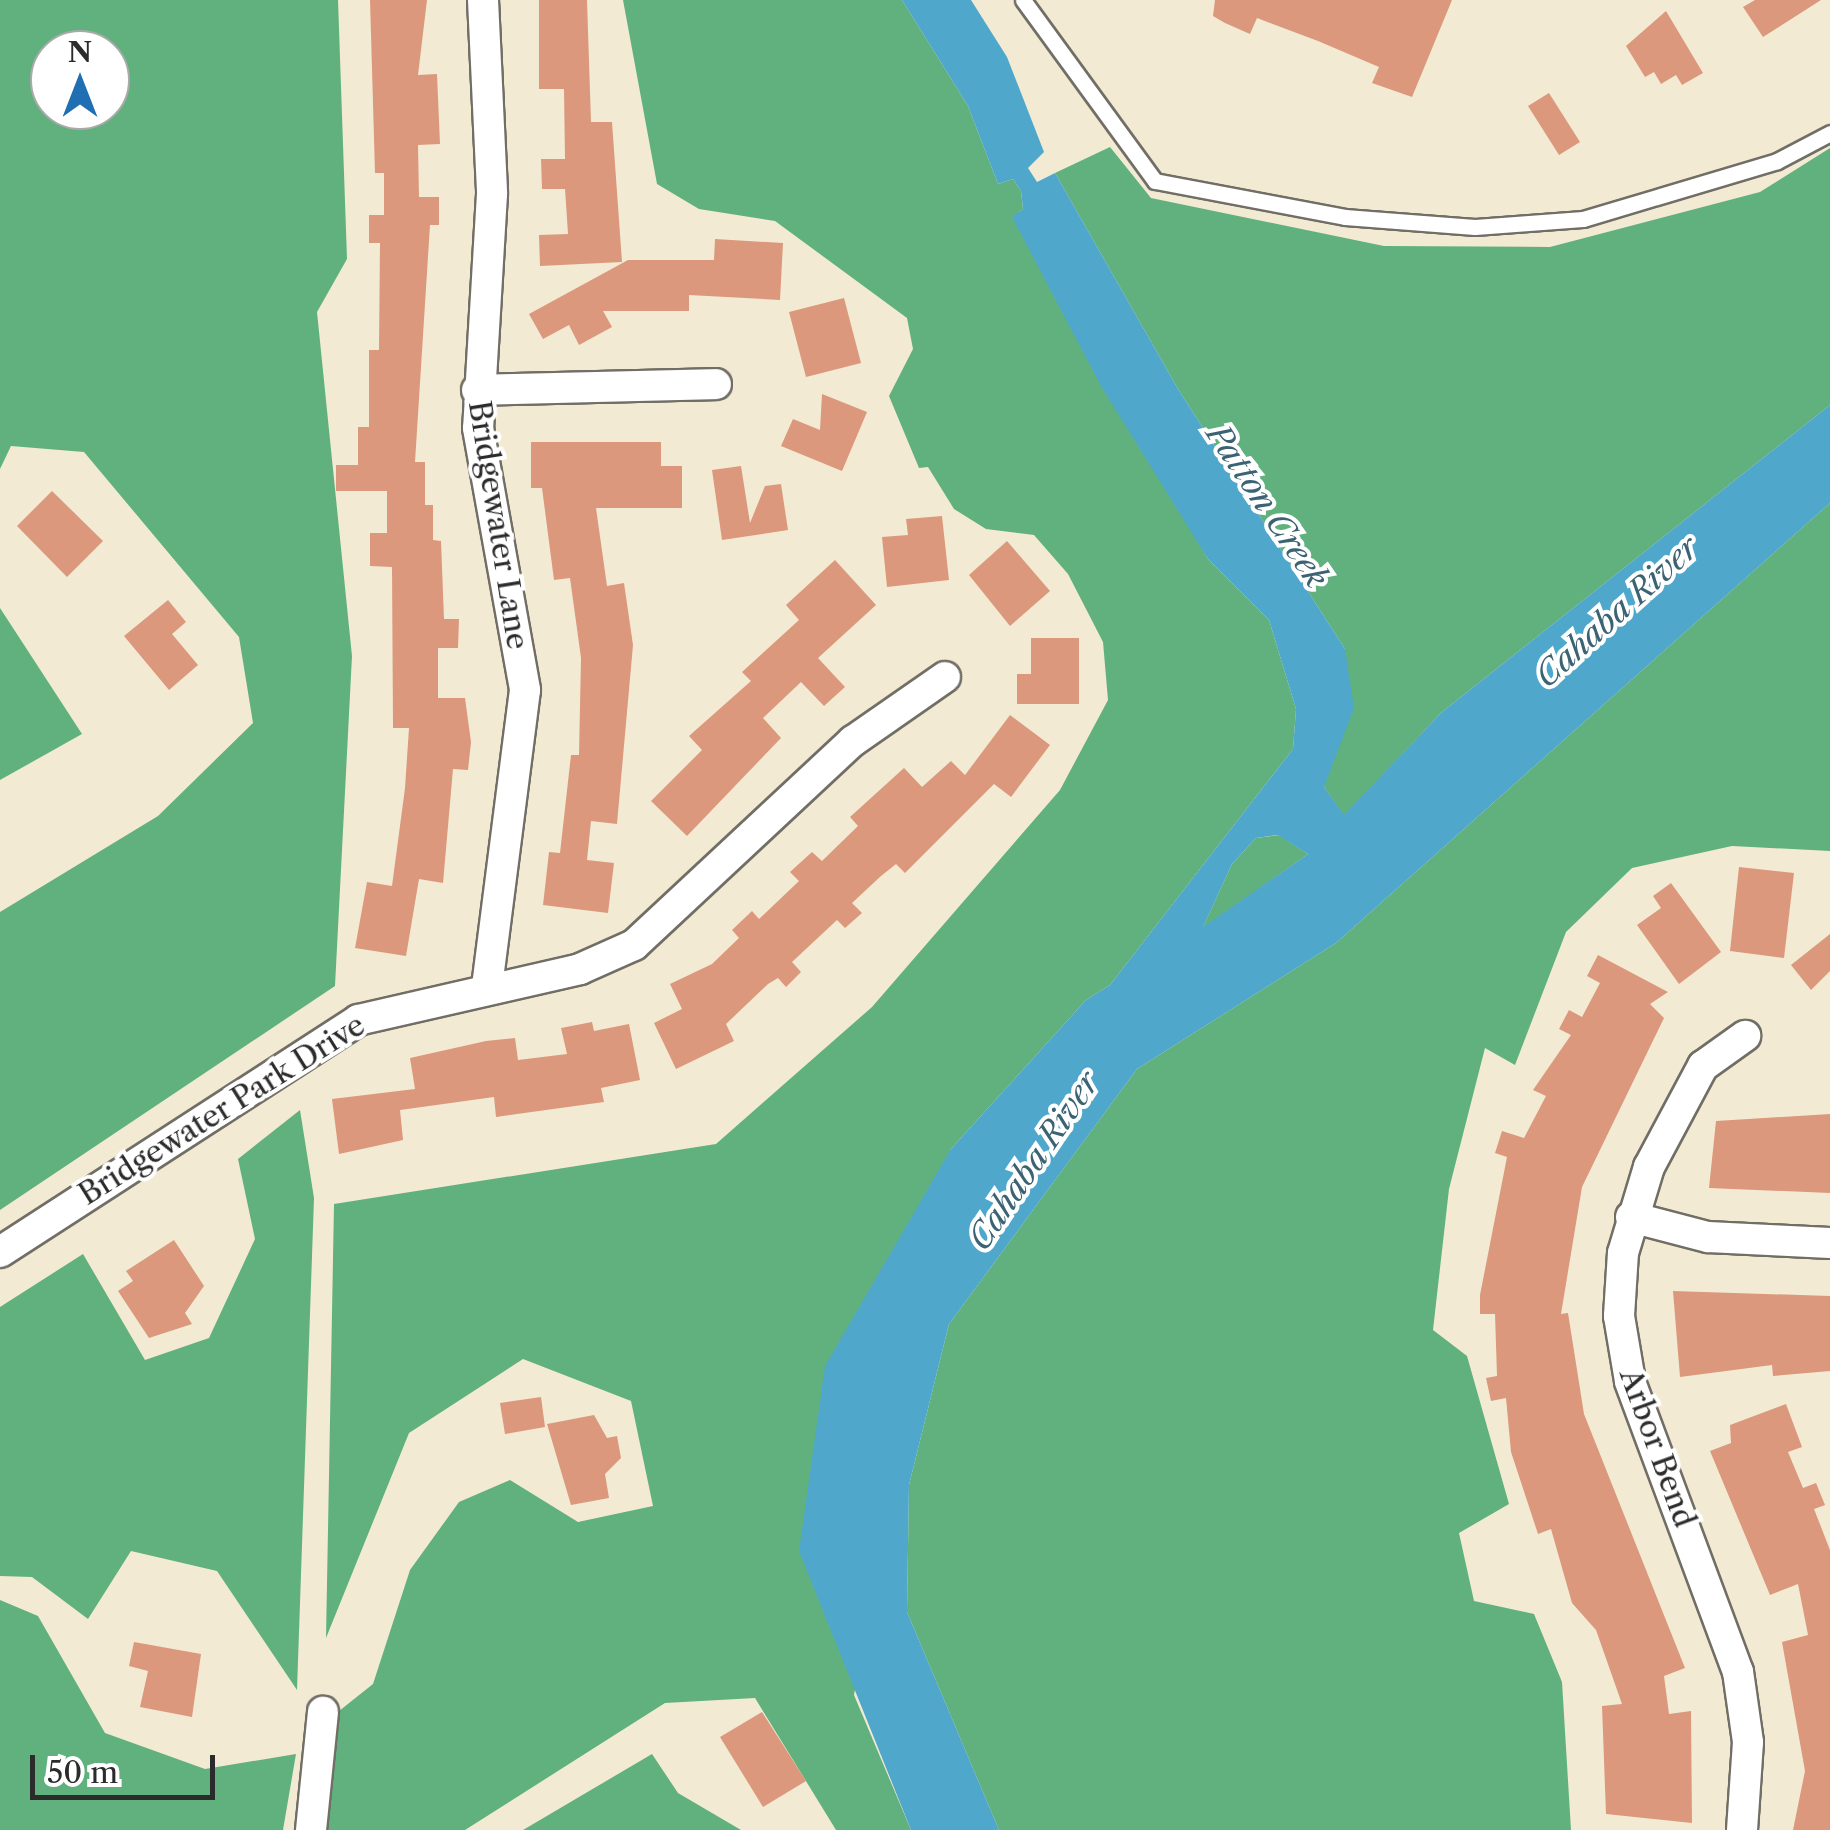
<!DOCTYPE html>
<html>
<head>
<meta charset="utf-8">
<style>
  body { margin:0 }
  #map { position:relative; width:1830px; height:1830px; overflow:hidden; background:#f3ead3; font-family:"Libre Caslon Text",serif }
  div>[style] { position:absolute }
  .forest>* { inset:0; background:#60b17e }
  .water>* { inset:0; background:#4fa8cc }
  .building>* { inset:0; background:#db987c }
  .roads { filter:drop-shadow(2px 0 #716e66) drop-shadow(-2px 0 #716e66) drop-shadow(0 2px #716e66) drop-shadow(0 -2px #716e66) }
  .lane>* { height:15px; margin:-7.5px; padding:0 7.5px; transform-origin:7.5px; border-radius:7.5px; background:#fff }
  .street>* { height:30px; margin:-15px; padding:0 15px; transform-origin:15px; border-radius:15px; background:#fff }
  span { translate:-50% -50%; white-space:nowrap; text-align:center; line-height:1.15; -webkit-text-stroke:8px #fff; paint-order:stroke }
  .street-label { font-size:30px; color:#2b2b2b }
  .water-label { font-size:32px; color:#3b6373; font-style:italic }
  .north { position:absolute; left:30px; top:30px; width:100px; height:100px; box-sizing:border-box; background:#fff; border:2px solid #aaa; border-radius:50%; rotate:0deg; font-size:28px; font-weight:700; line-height:40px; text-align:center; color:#2b2b2b }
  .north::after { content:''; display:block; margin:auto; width:35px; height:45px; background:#1f6fb2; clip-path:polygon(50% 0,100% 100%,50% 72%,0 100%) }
  .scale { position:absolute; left:30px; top:1755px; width:185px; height:45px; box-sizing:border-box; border:5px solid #2b2b2b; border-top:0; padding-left:12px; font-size:30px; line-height:35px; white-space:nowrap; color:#2b2b2b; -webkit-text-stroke:8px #fff; paint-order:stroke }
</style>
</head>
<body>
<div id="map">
  <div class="forest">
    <i style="clip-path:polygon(evenodd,0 0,338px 0,347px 259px,317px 312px,352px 656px,335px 986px,0 1210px,0 912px,158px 816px,253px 723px,239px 637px,84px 452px,11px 446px,0 469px,0 0,50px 50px,110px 50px,110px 110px,50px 110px,50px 50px)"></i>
    <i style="clip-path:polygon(623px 0,902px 0,968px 106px,998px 184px,1013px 179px,1021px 191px,1023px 209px,1013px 217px,1208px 559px,1269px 620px,1296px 709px,1293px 749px,1110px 985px,1086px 1000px,951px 1149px,854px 1695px,911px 1830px,836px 1830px,755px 1698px,665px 1703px,465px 1830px,319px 1830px,329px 1719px,373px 1684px,410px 1570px,459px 1502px,510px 1480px,578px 1522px,653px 1506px,631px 1401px,523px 1359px,409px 1433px,326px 1638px,334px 1204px,716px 1144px,872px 1007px,1060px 790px,1108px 700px,1103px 642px,1068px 574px,1034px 535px,986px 529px,954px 509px,928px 467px,919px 468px,889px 396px,913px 349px,907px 318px,775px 221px,699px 209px,657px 184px)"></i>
    <i style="clip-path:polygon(1110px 147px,1151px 198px,1384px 246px,1550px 247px,1760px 192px,1830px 148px,1830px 405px,1442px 712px,1344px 816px,1324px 787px,1345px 649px,1178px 389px,1055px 173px)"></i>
    <i style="clip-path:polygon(1830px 503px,1830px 851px,1732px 846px,1632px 868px,1566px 932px,1515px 1065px,1485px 1048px,1449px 1189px,1433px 1330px,1467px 1356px,1509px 1504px,1459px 1533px,1474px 1601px,1534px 1614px,1562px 1682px,1571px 1830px,999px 1830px,907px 1612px,909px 1485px,949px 1324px,1137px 1069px,1336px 943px)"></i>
    <i style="clip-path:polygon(0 608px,82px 734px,0 780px)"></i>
    <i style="clip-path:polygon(1279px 835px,1308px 854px,1202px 929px,1232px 864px,1256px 838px)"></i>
    <i style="clip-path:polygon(300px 1110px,314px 1198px,297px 1690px,217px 1571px,131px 1551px,88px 1619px,32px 1577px,0 1576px,0 1307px,83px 1254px,145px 1360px,209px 1338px,255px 1239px,238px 1159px)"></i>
    <i style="clip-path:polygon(0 1600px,38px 1616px,105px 1733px,205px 1769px,296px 1754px,283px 1830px,0 1830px)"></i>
    <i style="clip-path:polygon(652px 1754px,678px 1793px,741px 1830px,523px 1830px)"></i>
  </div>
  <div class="water">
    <i style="clip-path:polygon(evenodd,902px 0,971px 0,1007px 57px,1044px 152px,1028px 168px,1037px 182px,1055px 173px,1178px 389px,1345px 649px,1354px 708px,1324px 787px,1344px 815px,1442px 712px,1830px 405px,1830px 503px,1336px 943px,1137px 1069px,949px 1324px,909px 1485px,907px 1612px,999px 1830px,911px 1830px,799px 1551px,825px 1366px,951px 1149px,1086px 1000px,1110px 985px,1293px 749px,1296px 709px,1269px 620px,1208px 559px,1101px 386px,1012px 217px,1023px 209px,1021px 191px,1013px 179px,998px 184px,968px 106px,902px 0,1278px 835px,1308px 854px,1203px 927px,1232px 864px,1256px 838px,1278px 835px)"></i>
  </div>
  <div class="building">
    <i style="clip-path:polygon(370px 0,427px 0,418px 75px,437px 74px,440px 144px,418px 145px,419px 197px,439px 197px,439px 225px,430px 225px,415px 462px,425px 462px,425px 505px,433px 505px,433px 540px,441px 541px,444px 619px,459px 619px,458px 648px,438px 648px,438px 698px,465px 698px,471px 742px,468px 770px,453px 769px,443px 883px,419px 879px,406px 956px,355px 948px,367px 882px,392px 886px,405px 788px,409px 728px,393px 728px,392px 567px,370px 566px,370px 533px,387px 533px,387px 491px,336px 491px,336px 465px,358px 465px,358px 427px,369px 427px,369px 350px,379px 350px,380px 243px,369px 243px,369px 215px,384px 215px,384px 173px,375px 173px)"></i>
    <i style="clip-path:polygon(539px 0,587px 0,591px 122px,612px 122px,622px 262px,540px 266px,539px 235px,568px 234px,565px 189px,542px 189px,541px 159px,565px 159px,564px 89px,539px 89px)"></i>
    <i style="clip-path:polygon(1215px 0,1452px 0,1412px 97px,1372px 83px,1379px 67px,1318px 41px,1257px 18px,1250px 34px,1225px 23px,1213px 16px)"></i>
    <i style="clip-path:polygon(1755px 0,1821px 0,1763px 37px,1743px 7px)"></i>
    <i style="clip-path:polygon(1666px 11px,1703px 73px,1682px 85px,1676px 75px,1661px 84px,1654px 72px,1645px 77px,1626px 46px)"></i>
    <i style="clip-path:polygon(1549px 93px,1580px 142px,1559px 155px,1528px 106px)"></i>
    <i style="clip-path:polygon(715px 239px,783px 243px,780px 300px,689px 295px,689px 311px,603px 311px,612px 327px,579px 345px,569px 325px,543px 339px,529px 314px,628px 260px,714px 260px)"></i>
    <i style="clip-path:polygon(844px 298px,861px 363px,806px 377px,789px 312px)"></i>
    <i style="clip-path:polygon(822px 394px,867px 412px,842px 471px,781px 446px,793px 419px,820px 430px)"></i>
    <i style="clip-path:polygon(531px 442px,661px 442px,661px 466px,682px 466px,682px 508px,596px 508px,607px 586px,624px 583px,633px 645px,617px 824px,591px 821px,587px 860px,614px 863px,608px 913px,543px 905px,549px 852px,560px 853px,571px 755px,579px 755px,581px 658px,570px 578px,554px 580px,542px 488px,531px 488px)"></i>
    <i style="clip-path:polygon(741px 466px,750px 523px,765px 486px,781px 484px,788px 530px,722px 540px,712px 470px)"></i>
    <i style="clip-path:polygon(52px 491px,103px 541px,67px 577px,17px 526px)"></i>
    <i style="clip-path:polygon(942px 516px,949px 580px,887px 587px,882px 537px,908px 535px,906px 519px)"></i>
    <i style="clip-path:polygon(1007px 541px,1050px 591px,1010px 626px,969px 575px)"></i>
    <i style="clip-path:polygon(835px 560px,876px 605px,818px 658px,845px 687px,824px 706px,801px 682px,763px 718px,781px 738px,687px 836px,651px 801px,702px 750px,689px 736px,751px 681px,742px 672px,799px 620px,786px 605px)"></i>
    <i style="clip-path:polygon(168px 600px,186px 622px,172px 634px,198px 665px,169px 690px,124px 636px)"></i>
    <i style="clip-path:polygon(1031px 638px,1079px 638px,1079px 704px,1017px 704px,1017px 674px,1031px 674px)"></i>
    <i style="clip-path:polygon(1010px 715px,1050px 745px,1011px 797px,994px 784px,905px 873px,896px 864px,881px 876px,852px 903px,862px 913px,845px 928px,837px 920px,792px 962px,801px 972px,786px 987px,778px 978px,768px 984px,726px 1024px,734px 1041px,676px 1069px,654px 1023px,682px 1009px,670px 984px,712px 964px,739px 938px,732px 930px,752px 911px,759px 919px,799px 881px,790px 872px,812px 852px,822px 861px,858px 826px,850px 817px,904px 768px,922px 787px,951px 761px,965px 775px)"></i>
    <i style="clip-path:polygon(1739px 867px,1794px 873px,1784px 958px,1730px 951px)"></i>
    <i style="clip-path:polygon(1671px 883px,1721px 952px,1679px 984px,1637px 925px,1661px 908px,1653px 896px)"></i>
    <i style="clip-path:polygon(1830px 934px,1830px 971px,1811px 990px,1791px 965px)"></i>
    <i style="clip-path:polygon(1598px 955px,1668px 992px,1650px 1004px,1664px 1018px,1582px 1187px,1561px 1314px,1568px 1313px,1584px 1414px,1685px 1668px,1664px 1676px,1669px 1714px,1691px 1711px,1692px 1823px,1606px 1814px,1602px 1706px,1622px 1704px,1596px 1630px,1572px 1603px,1551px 1529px,1538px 1534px,1511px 1452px,1506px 1398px,1491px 1401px,1486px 1378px,1497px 1376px,1495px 1314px,1480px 1314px,1480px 1295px,1507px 1157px,1495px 1153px,1502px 1131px,1524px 1138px,1546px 1096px,1533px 1090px,1571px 1035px,1559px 1029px,1569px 1010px,1582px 1017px,1600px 983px,1587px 976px)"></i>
    <i style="clip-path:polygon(592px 1022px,594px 1031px,629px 1024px,640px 1080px,601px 1088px,604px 1102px,496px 1117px,494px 1097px,400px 1110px,403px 1140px,339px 1154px,332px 1099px,415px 1089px,410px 1058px,486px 1041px,515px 1038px,518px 1060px,567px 1054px,561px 1028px)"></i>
    <i style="clip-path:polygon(1830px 1114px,1830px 1193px,1709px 1188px,1716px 1121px)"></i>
    <i style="clip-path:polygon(174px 1240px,204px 1286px,185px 1313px,192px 1324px,149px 1338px,118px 1291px,133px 1281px,126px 1271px)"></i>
    <i style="clip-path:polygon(1673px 1291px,1830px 1296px,1830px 1371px,1773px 1376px,1772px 1365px,1680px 1377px)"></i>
    <i style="clip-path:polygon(541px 1397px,545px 1427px,505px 1434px,500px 1403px)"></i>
    <i style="clip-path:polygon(1786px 1404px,1802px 1447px,1788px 1452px,1803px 1488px,1816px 1483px,1825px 1505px,1814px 1509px,1830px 1550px,1830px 1830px,1793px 1830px,1805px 1771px,1782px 1642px,1808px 1635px,1798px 1584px,1770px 1595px,1710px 1451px,1731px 1443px,1730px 1425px)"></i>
    <i style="clip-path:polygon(594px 1415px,607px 1438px,617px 1436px,621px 1458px,605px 1474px,609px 1498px,571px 1505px,547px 1424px)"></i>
    <i style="clip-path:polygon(134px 1642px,201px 1654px,192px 1717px,140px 1707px,148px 1671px,129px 1666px)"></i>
    <i style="clip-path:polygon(762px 1712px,806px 1781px,763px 1807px,720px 1737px)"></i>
  </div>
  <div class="roads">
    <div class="lane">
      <i style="left:1023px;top:0;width:224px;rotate:53.9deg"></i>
      <i style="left:1155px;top:181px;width:193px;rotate:10.7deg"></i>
      <i style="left:1345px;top:217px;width:130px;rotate:4.4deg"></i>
      <i style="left:1475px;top:227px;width:108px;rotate:-4.2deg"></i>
      <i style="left:1583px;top:219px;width:202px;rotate:-16.6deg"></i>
      <i style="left:1777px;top:161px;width:60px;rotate:-27.8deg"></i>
    </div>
    <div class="street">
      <i style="left:483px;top:0;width:194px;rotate:87.3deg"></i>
      <i style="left:492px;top:194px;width:234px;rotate:93.4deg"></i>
      <i style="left:478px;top:428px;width:266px;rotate:79.8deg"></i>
      <i style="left:525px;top:690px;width:300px;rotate:97.3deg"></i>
      <i style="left:477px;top:390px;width:239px;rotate:-1.4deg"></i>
      <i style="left:1631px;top:1217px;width:80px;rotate:14.6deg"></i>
      <i style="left:1708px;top:1237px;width:122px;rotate:2.8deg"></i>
      <i style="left:0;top:1252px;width:427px;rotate:-32.9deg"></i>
      <i style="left:358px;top:1020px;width:228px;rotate:-12.9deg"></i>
      <i style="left:580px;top:969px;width:59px;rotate:-24deg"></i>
      <i style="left:634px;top:945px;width:299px;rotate:-43deg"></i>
      <i style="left:853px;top:741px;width:112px;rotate:-34.8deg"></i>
      <i style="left:311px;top:1830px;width:119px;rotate:-84.2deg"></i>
      <i style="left:1742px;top:1830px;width:88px;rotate:-86.1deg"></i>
      <i style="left:1748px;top:1742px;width:71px;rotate:-98.1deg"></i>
      <i style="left:1738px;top:1672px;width:310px;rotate:-110.4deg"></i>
      <i style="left:1630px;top:1381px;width:66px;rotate:-99.6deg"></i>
      <i style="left:1619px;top:1316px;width:63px;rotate:-86.4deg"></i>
      <i style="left:1623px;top:1253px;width:90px;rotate:-73.2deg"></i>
      <i style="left:1649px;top:1167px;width:115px;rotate:-61.9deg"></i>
      <i style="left:1703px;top:1066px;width:52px;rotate:-35.5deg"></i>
    </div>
  </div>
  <div class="street-label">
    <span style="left:498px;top:525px;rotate:81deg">Bridgewater Lane</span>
    <span style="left:222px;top:1110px;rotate:-32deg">Bridgewater Park Drive</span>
    <span style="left:1657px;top:1448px;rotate:70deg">Arbor Bend</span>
  </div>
  <div class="water-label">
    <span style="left:1267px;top:506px;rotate:56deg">Patton Creek</span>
    <span style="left:1617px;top:612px;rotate:-42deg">Cahaba River</span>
    <span style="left:1034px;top:1161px;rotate:-56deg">Cahaba River</span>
  </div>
  <div class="north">N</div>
  <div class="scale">50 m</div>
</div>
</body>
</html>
